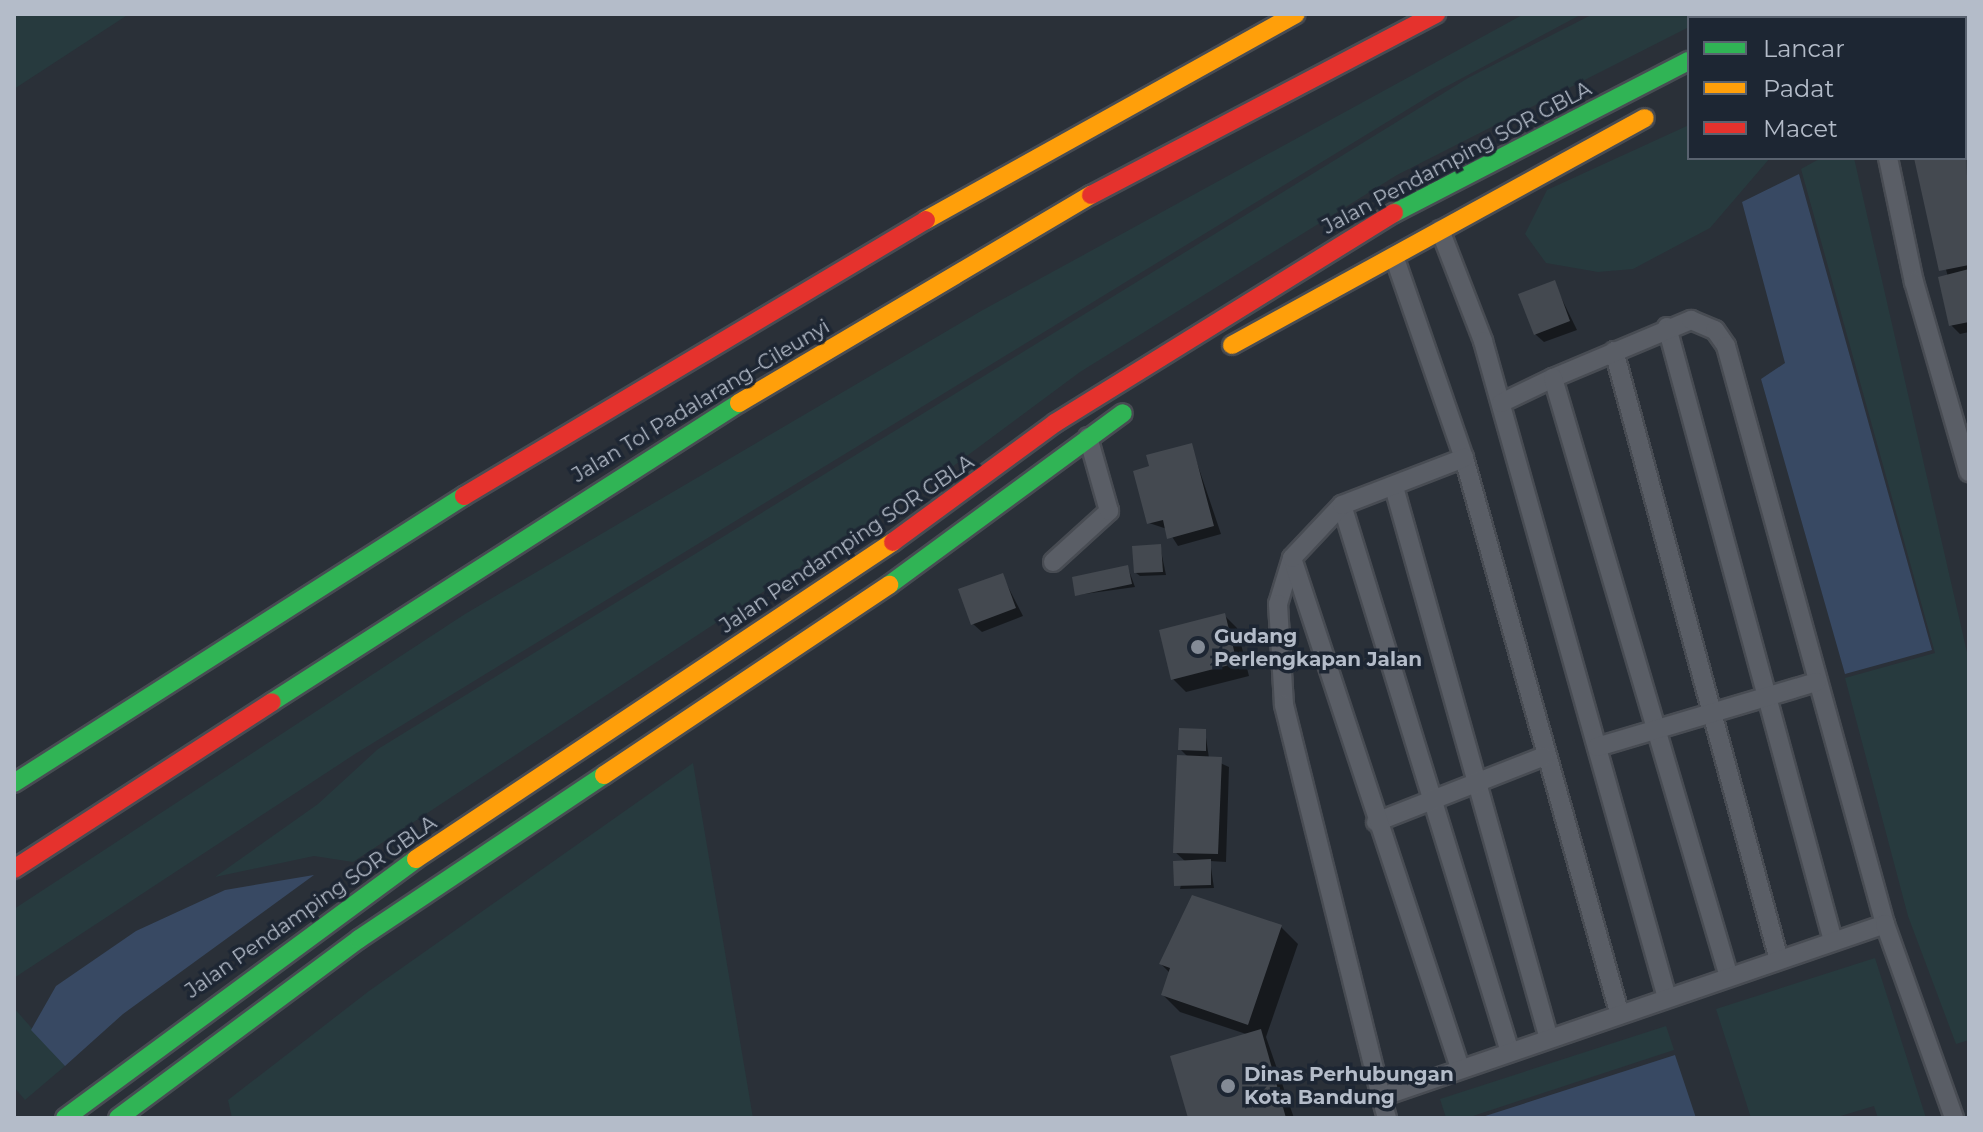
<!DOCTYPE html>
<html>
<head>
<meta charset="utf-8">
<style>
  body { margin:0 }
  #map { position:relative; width:1983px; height:1132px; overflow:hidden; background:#2a3038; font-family:Montserrat,sans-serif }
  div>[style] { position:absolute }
  .green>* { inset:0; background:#273a3e }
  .water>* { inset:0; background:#384963 }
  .shadow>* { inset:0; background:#0007 }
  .building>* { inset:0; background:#444950 }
  .roads { filter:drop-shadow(2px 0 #484c53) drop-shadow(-2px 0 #484c53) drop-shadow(0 2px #484c53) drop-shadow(0 -2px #484c53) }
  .lane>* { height:18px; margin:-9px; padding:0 9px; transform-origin:9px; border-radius:9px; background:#5a5e66 }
  .fast>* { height:18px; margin:-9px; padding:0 9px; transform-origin:9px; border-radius:9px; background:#30b455 }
  .slow>* { height:18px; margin:-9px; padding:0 9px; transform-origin:9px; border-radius:9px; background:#ff9f0a }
  .jam>* { height:18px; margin:-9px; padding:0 9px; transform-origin:9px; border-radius:9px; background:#e5322d }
  .dots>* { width:22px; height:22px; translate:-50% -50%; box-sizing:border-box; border:4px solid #1d2633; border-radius:50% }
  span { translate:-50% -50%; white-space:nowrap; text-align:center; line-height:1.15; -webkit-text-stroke:7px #1d2633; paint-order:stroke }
  .street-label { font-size:20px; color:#b4bcc9 }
  .poi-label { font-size:20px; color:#b4bcc9; font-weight:700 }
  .left { translate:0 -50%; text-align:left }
  .frame { position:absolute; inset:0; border:16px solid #b4bcc9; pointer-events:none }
  .legend { position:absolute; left:1687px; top:16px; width:280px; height:144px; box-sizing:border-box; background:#1d2633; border:2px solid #59626f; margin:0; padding:10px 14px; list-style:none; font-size:24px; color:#b4bcc9 }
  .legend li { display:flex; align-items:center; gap:16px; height:40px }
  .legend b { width:40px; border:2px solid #59626f }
</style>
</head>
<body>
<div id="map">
  <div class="green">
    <i style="clip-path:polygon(14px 14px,129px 14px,14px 89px)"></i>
    <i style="clip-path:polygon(1524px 14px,1582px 14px,1436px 92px,355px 754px,14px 978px,14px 909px,465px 614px,981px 311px)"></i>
    <i style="clip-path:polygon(1593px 14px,1715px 14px,1689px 18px,1689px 27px,1397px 175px,1080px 372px,948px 470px,353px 862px,314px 856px,215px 877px,318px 804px,378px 749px,1468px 78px)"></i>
    <i style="clip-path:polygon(1689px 125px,1689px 158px,1770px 158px,1710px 228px,1633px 269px,1598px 272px,1546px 263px,1525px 234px,1547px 190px)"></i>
    <i style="clip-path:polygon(1821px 158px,1854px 158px,1969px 661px,1969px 1040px,1956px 1044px,1908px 916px,1845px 678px,1935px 653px,1801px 169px)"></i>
    <i style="clip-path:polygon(693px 763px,753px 1118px,232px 1118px,228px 1100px,369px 991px)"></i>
    <i style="clip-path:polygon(1875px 958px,1926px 1118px,1878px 1118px,1874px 1106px,1834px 1118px,1751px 1118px,1716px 1009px)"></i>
    <i style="clip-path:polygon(14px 1008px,65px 1066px,25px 1100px,14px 1087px)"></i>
    <i style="clip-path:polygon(1666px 1026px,1674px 1050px,1467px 1118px,1446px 1118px,1440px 1099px)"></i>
  </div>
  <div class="water">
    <i style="clip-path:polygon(1799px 174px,1932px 650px,1845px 674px,1761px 379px,1785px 363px,1742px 202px)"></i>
    <i style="clip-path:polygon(314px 875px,123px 1014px,65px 1066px,31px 1030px,56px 986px,136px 931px,225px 890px)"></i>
    <i style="clip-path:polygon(1675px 1055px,1696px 1118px,1479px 1118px)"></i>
  </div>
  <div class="shadow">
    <i style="clip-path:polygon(1965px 42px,1969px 49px,1965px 71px)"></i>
    <i style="clip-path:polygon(1965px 99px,1969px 332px,1960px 334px,1951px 325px,1948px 277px,1916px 158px,1965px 158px)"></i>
    <i style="clip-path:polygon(1554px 283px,1577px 330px,1544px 342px,1535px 334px)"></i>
    <i style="clip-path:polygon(1191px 445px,1221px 534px,1178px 546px,1167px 529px,1149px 523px)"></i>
    <i style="clip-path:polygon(1160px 546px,1166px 575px,1140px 576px,1136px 573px)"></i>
    <i style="clip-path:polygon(1128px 568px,1135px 587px,1077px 595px)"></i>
    <i style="clip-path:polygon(1002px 575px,1023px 616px,982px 632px,973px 624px)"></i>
    <i style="clip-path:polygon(1224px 615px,1237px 628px,1249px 676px,1186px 692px,1173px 679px)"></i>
    <i style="clip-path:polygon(1205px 731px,1209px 758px,1229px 767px,1226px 862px,1210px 861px,1214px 888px,1180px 889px,1186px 862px,1175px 852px,1188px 757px,1180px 749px)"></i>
    <i style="clip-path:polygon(1281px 927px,1298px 944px,1266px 1037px,1294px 1118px,1191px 1118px,1249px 1035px,1180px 1012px,1163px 995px,1170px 973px,1161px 964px)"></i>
  </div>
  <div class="building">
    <i style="clip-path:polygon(1965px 36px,1969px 46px,1965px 66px)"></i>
    <i style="clip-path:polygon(1966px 132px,1969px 265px,1939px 271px,1914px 158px,1965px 158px)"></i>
    <i style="clip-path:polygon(1969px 269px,1969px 322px,1949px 326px,1938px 277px)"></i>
    <i style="clip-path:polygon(1555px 280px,1570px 321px,1534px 335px,1518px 294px)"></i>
    <i style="clip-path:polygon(1192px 443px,1214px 526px,1167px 539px,1163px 520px,1147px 524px,1133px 471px,1149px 466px,1146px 455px)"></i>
    <i style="clip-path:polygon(1161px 544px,1163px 572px,1134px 573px,1132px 546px)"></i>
    <i style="clip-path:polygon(1128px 565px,1132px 584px,1075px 596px,1072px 577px)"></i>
    <i style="clip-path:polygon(1003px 573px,1016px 608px,971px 625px,958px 589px)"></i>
    <i style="clip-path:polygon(1225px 613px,1237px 663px,1171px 680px,1159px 630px)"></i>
    <i style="clip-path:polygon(1179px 728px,1206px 729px,1206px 751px,1178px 750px)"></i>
    <i style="clip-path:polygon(1177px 755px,1222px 757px,1218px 854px,1173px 853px)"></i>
    <i style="clip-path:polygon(1211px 859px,1211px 885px,1174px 886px,1173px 861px)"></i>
    <i style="clip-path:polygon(1192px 895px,1282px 925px,1248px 1025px,1161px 995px,1170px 968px,1159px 964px)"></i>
    <i style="clip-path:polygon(1261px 1029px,1286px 1118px,1188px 1118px,1170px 1056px)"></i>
  </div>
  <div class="roads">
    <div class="lane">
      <i style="left:1888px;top:158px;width:127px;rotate:78.2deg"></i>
      <i style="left:1914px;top:282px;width:198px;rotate:73.9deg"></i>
      <i style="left:1440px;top:230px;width:119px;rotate:68.8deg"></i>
      <i style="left:1483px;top:341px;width:682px;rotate:74.35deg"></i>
      <i style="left:1394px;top:256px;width:214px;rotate:70.9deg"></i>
      <i style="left:1464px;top:458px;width:575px;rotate:74.37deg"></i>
      <i style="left:1667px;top:327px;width:636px;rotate:74.87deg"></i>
      <i style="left:1614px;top:351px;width:631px;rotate:74.84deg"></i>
      <i style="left:1553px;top:378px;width:150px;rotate:-22.8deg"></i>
      <i style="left:1691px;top:320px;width:26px;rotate:23deg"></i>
      <i style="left:1715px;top:330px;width:19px;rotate:55deg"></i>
      <i style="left:1726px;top:346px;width:599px;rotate:74.62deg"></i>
      <i style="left:1501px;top:403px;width:58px;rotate:-25.7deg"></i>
      <i style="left:1553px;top:378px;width:624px;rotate:73.63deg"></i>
      <i style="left:1394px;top:487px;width:573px;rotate:74.32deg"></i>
      <i style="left:1342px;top:505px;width:572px;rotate:72.93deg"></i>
      <i style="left:1292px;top:558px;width:48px;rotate:106.9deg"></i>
      <i style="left:1278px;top:604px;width:101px;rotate:86.6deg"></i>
      <i style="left:1284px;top:705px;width:404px;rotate:76.1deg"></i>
      <i style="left:1053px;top:562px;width:76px;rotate:-42.3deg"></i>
      <i style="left:1109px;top:511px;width:77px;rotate:-105.8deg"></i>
      <i style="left:1597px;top:747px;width:229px;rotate:-16.5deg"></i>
      <i style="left:1376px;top:822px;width:180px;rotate:-21.4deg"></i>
      <i style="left:1460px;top:1068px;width:537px;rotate:-108.23deg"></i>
      <i style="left:1292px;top:558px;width:73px;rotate:-46.7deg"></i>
      <i style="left:1342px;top:505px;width:131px;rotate:-21.1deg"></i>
      <i style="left:1387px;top:1118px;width:22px;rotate:-106deg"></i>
      <i style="left:1381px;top:1097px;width:533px;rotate:-18.94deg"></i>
      <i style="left:1885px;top:924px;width:206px;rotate:70.4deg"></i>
    </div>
    <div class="fast">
      <i style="left:1780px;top:18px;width:9px;rotate:-27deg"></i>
      <i style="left:1394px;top:213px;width:332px;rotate:-27.3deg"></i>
      <i style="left:889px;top:585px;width:290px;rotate:-36.3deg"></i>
      <i style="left:272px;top:702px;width:555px;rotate:-32.63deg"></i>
      <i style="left:14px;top:783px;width:534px;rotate:-32.53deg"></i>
      <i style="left:65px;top:1118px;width:436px;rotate:-36.4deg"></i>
      <i style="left:118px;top:1118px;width:300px;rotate:-36.6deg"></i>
      <i style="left:359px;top:939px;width:295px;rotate:-33.8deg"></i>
    </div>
    <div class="slow">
      <i style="left:926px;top:220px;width:423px;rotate:-29.1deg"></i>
      <i style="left:1232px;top:345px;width:471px;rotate:-28.8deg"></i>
      <i style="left:739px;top:403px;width:409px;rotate:-30.6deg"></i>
      <i style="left:604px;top:775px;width:343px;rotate:-33.7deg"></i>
      <i style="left:416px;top:859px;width:573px;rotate:-33.61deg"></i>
    </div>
    <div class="jam">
      <i style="left:1851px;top:18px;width:10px;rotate:-24deg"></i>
      <i style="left:1091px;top:195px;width:390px;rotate:-27.7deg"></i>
      <i style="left:464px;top:496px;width:538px;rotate:-30.85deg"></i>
      <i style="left:893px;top:542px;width:201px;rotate:-36.3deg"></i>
      <i style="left:1055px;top:423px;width:399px;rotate:-31.8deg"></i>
      <i style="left:14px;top:869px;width:307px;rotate:-32.9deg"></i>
    </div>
  </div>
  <div class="dots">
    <i style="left:1198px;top:647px;background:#848b96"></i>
    <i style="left:1228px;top:1086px;background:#848b96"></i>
  </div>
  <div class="street-label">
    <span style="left:1457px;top:158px;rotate:-28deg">Jalan Pendamping SOR GBLA</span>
    <span style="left:701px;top:401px;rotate:-31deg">Jalan Tol Padalarang–Cileunyi</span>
    <span style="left:847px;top:544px;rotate:-34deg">Jalan Pendamping SOR GBLA</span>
    <span style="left:311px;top:907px;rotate:-35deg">Jalan Pendamping SOR GBLA</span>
  </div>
  <div class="poi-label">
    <span class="left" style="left:1214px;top:648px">Gudang<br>Perlengkapan Jalan</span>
    <span class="left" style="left:1244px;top:1086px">Dinas Perhubungan<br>Kota Bandung</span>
  </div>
  <div class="frame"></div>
  <ul class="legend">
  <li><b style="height:10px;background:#30b455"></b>Lancar</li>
  <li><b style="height:10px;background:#ff9f0a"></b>Padat</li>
  <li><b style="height:10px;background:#e5322d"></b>Macet</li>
  </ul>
</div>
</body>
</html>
